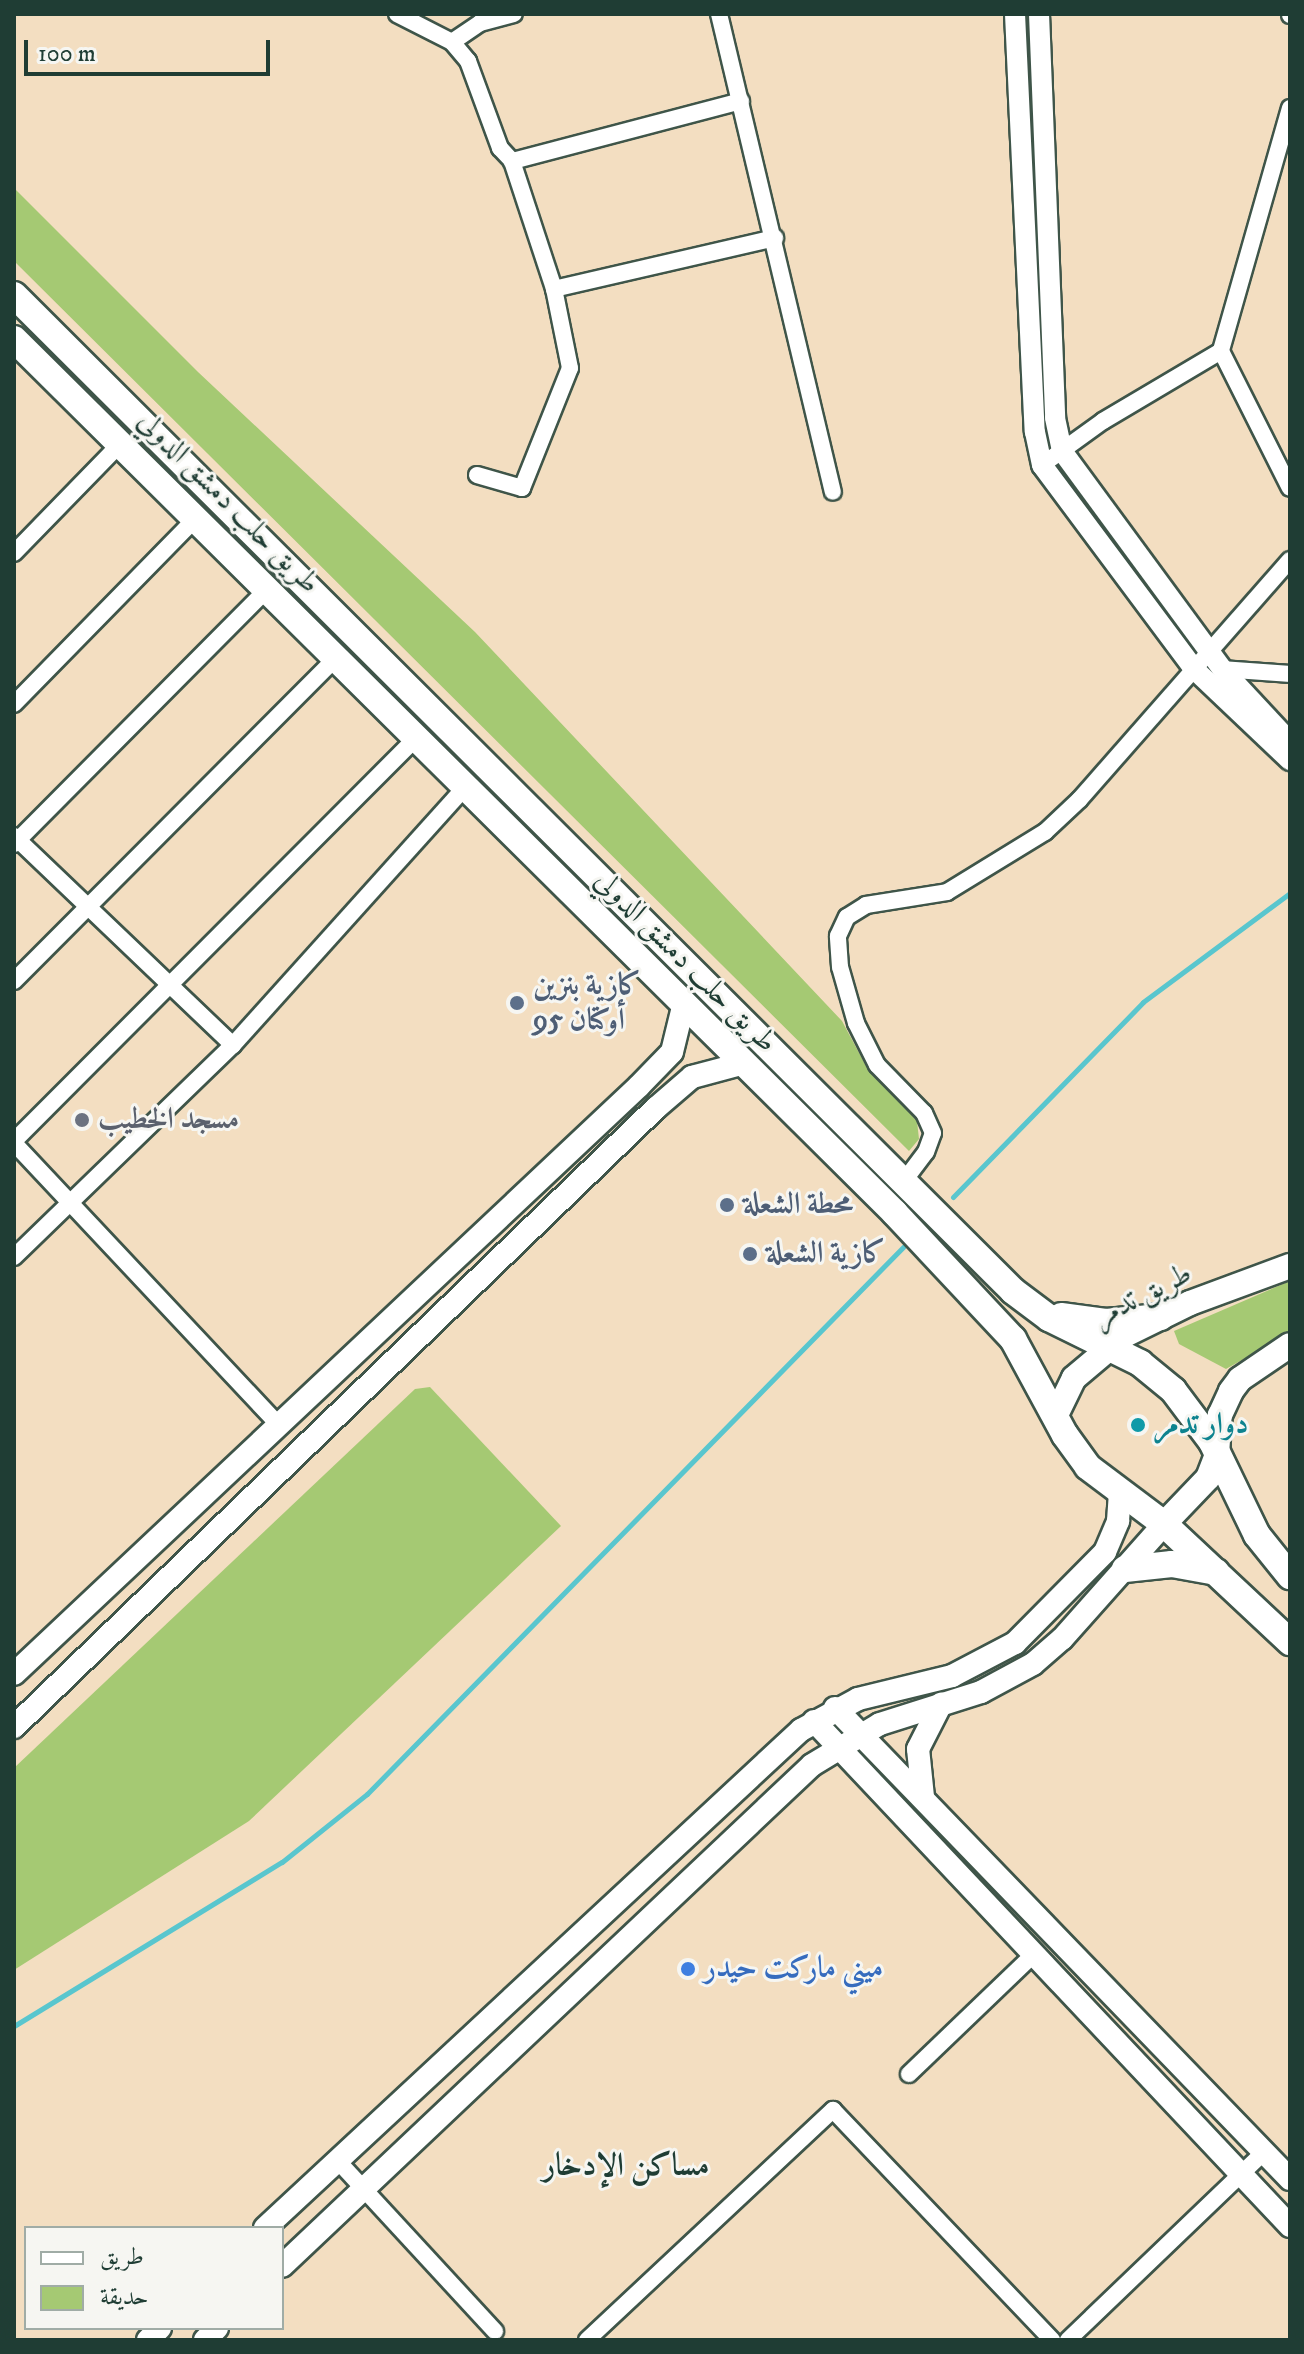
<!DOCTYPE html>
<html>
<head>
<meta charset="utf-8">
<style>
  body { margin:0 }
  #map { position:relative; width:1304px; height:2354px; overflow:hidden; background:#f3dec1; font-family:"IM FELL DW Pica",Amiri,serif }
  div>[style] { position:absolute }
  .green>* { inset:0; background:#a5c973 }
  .stream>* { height:5px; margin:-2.5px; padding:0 2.5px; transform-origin:2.5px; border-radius:2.5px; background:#59c6ce }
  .roads { filter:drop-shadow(2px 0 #3f5549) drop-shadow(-2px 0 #3f5549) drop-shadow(0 2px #3f5549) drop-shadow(0 -2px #3f5549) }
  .minor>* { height:16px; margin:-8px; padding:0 8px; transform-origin:8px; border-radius:8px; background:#fff }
  .tertiary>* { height:20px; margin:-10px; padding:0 10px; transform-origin:10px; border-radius:10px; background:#fff }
  .secondary>* { height:22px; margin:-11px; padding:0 11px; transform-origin:11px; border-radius:11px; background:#fff }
  .primary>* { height:24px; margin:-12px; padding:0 12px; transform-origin:12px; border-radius:12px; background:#fff }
  .trunk>* { height:26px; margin:-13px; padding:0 13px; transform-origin:13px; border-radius:13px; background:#fff }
  .dots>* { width:22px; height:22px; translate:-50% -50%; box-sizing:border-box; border:4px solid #f6f6f2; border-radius:50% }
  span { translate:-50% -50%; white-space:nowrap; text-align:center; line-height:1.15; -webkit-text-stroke:6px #f6f6f2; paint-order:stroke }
  .street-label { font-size:30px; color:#1f3d34 }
  .service-label { font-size:30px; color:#4e5e75; font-weight:700 }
  .left { translate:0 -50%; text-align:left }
  .worship-label { font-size:30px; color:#5b616d; font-weight:700 }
  .culture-label { font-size:30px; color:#0d838f; font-weight:700 }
  .shop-label { font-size:30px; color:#366cbe; font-weight:700 }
  .neighbourhood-label { font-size:32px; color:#1f3d34; font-weight:700 }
  .frame { position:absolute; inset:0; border:16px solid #1f3d34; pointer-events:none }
  .legend { position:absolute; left:24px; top:2226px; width:260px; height:104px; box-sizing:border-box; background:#f6f6f2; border:2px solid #a0aca6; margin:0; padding:10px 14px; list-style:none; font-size:24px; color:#1f3d34 }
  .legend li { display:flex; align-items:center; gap:16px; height:40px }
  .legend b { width:40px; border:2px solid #a0aca6 }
  .scale { position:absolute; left:24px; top:40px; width:246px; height:36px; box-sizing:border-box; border:4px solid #1f3d34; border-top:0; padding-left:10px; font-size:24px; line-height:28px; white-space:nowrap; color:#1f3d34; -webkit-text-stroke:6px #f6f6f2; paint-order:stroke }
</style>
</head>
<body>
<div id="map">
  <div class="green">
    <i style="clip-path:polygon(14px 188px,198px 372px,475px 632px,842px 1021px,866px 1066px,917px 1121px,919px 1139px,909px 1151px,14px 261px)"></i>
    <i style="clip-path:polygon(1290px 1281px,1290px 1331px,1256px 1352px,1226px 1369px,1179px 1344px,1174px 1331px)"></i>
    <i style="clip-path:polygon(430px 1387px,561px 1526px,249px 1821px,14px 1970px,14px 1768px,415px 1389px)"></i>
  </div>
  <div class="stream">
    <i style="left:953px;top:1197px;width:272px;rotate:-45.7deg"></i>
    <i style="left:1143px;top:1002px;width:183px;rotate:-36.6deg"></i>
    <i style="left:14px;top:2026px;width:314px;rotate:-31.5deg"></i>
    <i style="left:282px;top:1862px;width:109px;rotate:-38.7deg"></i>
    <i style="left:367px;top:1794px;width:766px;rotate:-45.58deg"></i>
  </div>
  <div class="roads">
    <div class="minor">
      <i style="left:397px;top:14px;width:62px;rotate:27deg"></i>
      <i style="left:452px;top:42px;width:25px;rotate:50deg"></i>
      <i style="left:468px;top:61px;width:93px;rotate:69.8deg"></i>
      <i style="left:500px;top:148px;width:18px;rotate:47deg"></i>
      <i style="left:719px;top:14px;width:491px;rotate:76.6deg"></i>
      <i style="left:1290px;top:14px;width:1px;rotate:90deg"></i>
      <i style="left:452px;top:42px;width:34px;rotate:-34deg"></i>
      <i style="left:480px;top:23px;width:35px;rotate:-15deg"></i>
      <i style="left:741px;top:101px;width:237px;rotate:165.3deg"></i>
      <i style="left:512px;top:161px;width:135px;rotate:71.8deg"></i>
      <i style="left:554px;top:289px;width:227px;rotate:-13deg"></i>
      <i style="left:1290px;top:108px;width:253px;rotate:105.9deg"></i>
      <i style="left:1221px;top:351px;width:153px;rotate:63.3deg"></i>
      <i style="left:1042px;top:465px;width:75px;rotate:-35.8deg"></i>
      <i style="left:1103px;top:421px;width:137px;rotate:-30.7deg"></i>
      <i style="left:477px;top:475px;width:47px;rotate:16.1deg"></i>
      <i style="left:522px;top:488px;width:129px;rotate:-68.2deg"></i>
      <i style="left:570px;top:368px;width:81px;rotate:-101.4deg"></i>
      <i style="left:14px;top:553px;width:153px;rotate:-45.8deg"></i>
      <i style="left:1222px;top:669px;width:68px;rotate:4.2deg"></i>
      <i style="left:14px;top:704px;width:259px;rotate:-45.6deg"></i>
      <i style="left:14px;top:836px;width:303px;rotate:43.7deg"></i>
      <i style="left:14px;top:844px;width:361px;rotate:-45.2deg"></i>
      <i style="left:14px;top:981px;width:459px;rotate:-45.1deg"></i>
      <i style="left:14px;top:1141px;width:571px;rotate:-45.07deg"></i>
      <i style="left:14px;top:1143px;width:386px;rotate:46.8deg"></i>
      <i style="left:904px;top:1181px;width:36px;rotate:-53deg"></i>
      <i style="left:926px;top:1152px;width:20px;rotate:-70deg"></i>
      <i style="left:933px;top:1133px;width:22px;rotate:-114deg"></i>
      <i style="left:924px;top:1113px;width:67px;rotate:-134.4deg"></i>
      <i style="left:877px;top:1065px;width:47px;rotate:-116.6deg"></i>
      <i style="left:856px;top:1023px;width:58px;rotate:-105.9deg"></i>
      <i style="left:840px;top:967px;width:31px;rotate:-94deg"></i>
      <i style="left:838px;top:936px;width:21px;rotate:-65deg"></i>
      <i style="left:847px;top:917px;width:22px;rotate:-32deg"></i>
      <i style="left:866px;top:905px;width:82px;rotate:-9.1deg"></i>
      <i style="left:947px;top:892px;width:115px;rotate:-31.5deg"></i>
      <i style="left:1045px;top:832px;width:48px;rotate:-43.3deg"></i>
      <i style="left:1080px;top:799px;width:318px;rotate:-48.7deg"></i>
      <i style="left:14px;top:1257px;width:305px;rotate:-44.1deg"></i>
      <i style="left:233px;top:1045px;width:348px;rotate:-48deg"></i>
      <i style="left:909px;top:2074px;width:175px;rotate:-43.8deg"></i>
      <i style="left:337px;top:2160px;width:233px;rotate:47.3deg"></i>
      <i style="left:587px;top:2340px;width:337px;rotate:-43.1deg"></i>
      <i style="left:833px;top:2110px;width:318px;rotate:46.4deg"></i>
      <i style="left:1068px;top:2340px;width:272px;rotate:-43.8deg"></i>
    </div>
    <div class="tertiary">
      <i style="left:1015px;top:14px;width:418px;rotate:87.3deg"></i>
      <i style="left:1035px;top:432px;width:34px;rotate:78deg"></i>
      <i style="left:1042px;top:465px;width:256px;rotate:53.3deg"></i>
      <i style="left:1195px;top:670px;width:131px;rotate:43.5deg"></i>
      <i style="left:1039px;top:14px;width:404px;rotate:87.7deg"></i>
      <i style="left:1055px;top:418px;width:34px;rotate:78deg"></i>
      <i style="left:1062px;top:451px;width:270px;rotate:53.7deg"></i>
      <i style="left:1222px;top:669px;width:100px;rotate:47deg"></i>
    </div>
    <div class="secondary">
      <i style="left:14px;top:1674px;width:858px;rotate:-43.25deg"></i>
      <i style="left:639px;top:1086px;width:47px;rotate:-45.9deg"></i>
      <i style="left:672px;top:1052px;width:46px;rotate:-76.3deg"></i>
      <i style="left:835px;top:1708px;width:655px;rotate:45.99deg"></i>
      <i style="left:814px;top:1721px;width:694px;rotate:46.69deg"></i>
      <i style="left:14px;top:1727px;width:892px;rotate:-43.96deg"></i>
      <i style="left:656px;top:1108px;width:48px;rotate:-40.7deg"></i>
      <i style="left:692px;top:1077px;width:51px;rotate:-14.9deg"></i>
      <i style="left:923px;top:1797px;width:48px;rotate:-95.9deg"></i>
      <i style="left:918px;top:1749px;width:51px;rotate:-62.9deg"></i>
      <i style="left:265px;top:2228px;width:732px;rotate:-42.9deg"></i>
      <i style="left:801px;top:1730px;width:65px;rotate:-28.5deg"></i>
      <i style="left:858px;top:1699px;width:97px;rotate:-13.7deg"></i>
      <i style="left:952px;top:1676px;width:71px;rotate:-27.6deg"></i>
      <i style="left:1015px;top:1643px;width:128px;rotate:-45.3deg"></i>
      <i style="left:1105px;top:1552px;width:34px;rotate:-67deg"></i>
      <i style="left:1118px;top:1521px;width:27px;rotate:-86deg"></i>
      <i style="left:282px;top:2266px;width:729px;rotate:-43.39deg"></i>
      <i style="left:812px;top:1765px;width:79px;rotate:-31.1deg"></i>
      <i style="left:880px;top:1724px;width:106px;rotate:-17.6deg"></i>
      <i style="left:981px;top:1692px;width:59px;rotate:-28.3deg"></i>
      <i style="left:1033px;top:1664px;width:38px;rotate:-41deg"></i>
      <i style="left:1062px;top:1639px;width:154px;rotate:-48.4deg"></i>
      <i style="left:148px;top:2340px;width:17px;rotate:-45deg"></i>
      <i style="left:205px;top:2340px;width:17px;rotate:-45deg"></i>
    </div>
    <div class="primary">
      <i style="left:1055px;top:1417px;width:43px;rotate:-64deg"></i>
      <i style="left:1074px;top:1378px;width:67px;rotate:-40.1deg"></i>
      <i style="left:1125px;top:1335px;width:72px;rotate:-26.2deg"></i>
      <i style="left:1190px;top:1303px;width:107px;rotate:-20.3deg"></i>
      <i style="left:1164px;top:1524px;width:64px;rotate:-46.3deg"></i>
      <i style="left:1208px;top:1478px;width:26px;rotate:-69deg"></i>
      <i style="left:1217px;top:1454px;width:39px;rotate:-86deg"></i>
      <i style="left:1220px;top:1415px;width:26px;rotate:-65deg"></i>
      <i style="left:1231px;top:1391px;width:15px;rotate:-53deg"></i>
      <i style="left:1240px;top:1379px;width:60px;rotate:-34.2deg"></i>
    </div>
    <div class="trunk">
      <i style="left:14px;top:295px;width:1411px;rotate:44.91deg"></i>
      <i style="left:1013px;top:1291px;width:45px;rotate:36.9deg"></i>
      <i style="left:1049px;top:1318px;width:102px;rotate:26.3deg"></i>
      <i style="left:1140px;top:1363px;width:43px;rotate:39.3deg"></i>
      <i style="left:1173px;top:1390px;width:65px;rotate:53.1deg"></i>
      <i style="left:1212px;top:1442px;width:103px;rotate:64.2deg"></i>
      <i style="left:1257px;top:1535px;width:53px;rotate:51.2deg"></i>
      <i style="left:14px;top:339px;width:1241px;rotate:44.77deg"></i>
      <i style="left:895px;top:1213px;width:173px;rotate:46.9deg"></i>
      <i style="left:1013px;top:1339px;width:109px;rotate:61.6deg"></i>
      <i style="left:1065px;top:1435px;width:39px;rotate:54deg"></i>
      <i style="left:1088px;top:1467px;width:95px;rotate:36.9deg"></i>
      <i style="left:1164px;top:1524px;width:173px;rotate:43.1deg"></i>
      <i style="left:1061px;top:1316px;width:45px;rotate:7.6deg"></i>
      <i style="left:1106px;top:1322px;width:55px;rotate:-5.2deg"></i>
      <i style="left:1125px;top:1569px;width:47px;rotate:-6.1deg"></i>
      <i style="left:1172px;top:1564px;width:45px;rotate:10.3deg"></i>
    </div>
  </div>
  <div class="dots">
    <i style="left:517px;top:1003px;background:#5c6f8a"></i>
    <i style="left:82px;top:1120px;background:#6b7280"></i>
    <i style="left:727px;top:1205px;background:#5c6f8a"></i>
    <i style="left:750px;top:1254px;background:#5c6f8a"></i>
    <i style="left:1138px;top:1425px;background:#0f9aa8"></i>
    <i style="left:688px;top:1969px;background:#3f7fe0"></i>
  </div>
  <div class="street-label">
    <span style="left:228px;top:503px;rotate:45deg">طريق حلب دمشق الدولي</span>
    <span style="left:685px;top:962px;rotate:45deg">طريق حلب دمشق الدولي</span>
    <span style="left:1143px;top:1296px;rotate:-27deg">طريق تدمر</span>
  </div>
  <div class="service-label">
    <span class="left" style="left:533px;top:1003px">كازية بنزين<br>أوكتان 95</span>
    <span class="left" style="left:743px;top:1205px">محطة الشعلة</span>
    <span class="left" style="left:766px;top:1254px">كازية الشعلة</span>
  </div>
  <div class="worship-label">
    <span class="left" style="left:98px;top:1120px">مسجد الخطيب</span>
  </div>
  <div class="culture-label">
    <span class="left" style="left:1154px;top:1425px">دوار تدمر</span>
  </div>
  <div class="shop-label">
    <span class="left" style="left:704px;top:1969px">ميني ماركت حيدر</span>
  </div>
  <div class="neighbourhood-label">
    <span style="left:626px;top:2166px">مساكن الإدخار</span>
  </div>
  <div class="frame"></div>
  <ul class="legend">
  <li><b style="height:10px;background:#fff"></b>طريق</li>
  <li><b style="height:22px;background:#a5c973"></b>حديقة</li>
  </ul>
  <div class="scale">100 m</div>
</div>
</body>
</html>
